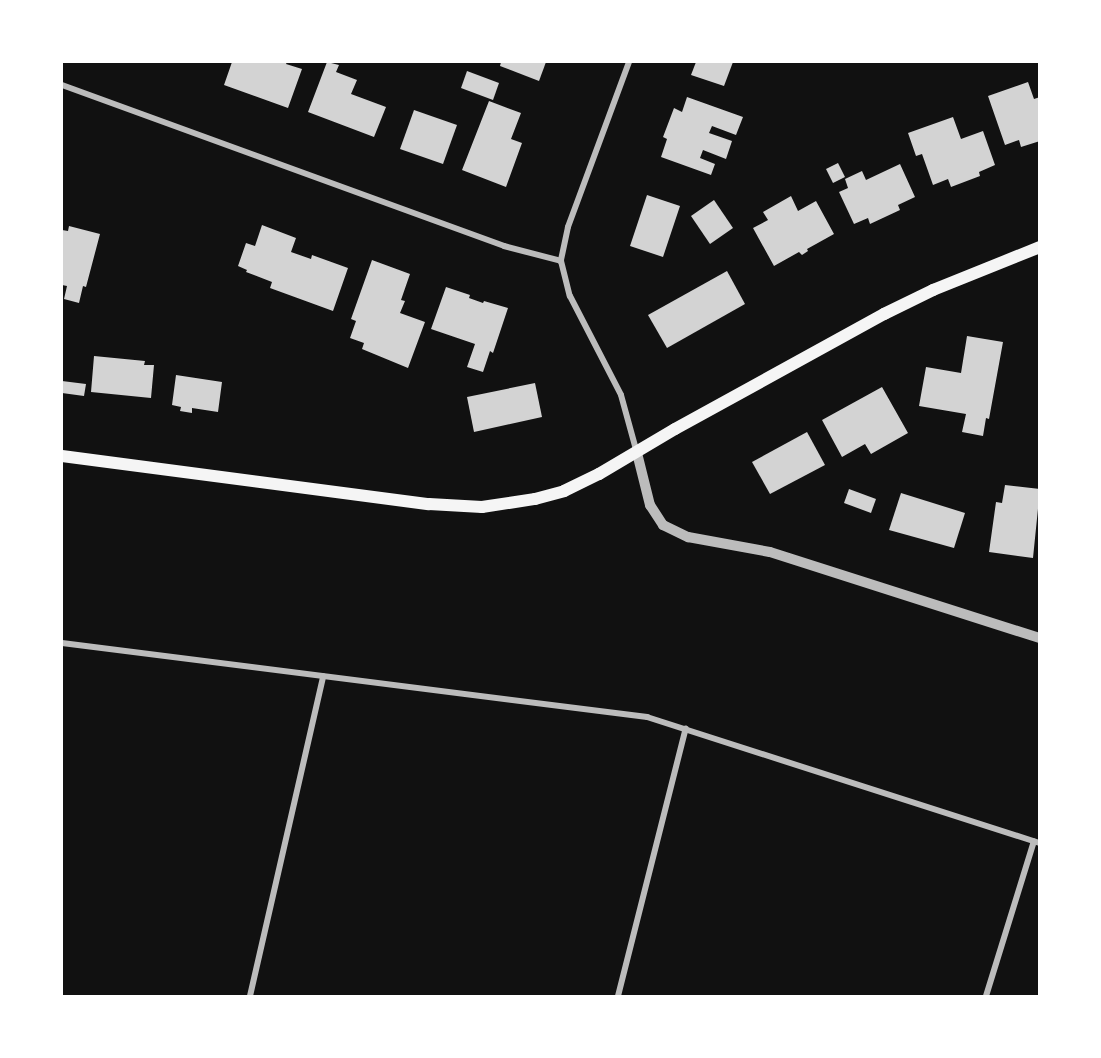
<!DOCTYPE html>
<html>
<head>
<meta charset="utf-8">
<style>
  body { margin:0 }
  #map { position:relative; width:1101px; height:1058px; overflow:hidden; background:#111; font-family:Lato,sans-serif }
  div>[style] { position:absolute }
  .building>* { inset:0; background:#d3d3d3 }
  .minor>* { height:6px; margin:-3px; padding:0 3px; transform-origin:3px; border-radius:3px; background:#bcbcbc }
  .tertiary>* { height:10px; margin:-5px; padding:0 5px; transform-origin:5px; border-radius:5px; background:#bcbcbc }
  .secondary>* { height:12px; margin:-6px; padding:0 6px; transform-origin:6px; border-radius:6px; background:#f5f5f5 }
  span { translate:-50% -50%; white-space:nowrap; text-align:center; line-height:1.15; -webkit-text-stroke:5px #fff; paint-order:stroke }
  .frame { position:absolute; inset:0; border:63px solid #fff; pointer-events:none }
</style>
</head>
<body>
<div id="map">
  <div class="building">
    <i style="clip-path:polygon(232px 62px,287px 62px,286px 64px,302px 69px,288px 108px,224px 85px)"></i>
    <i style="clip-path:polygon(327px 62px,339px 65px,336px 72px,357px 80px,351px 94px,386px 107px,374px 137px,308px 112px)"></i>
    <i style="clip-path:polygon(501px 62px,546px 62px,539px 81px,500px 66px)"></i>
    <i style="clip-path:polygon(696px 62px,733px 62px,724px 86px,691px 75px)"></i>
    <i style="clip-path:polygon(467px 71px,499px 83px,493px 100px,461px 88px)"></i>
    <i style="clip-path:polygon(1028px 82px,1034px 99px,1040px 97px,1040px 141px,1021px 147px,1019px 140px,1005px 145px,988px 96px)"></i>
    <i style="clip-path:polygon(687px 97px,743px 117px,736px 135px,712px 126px,709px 133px,732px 141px,726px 159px,703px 150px,700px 158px,715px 164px,711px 175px,661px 157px,667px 139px,663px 137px,674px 108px,682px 112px)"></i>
    <i style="clip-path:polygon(489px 101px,521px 113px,511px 139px,522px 143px,506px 187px,462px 170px)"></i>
    <i style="clip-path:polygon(414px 110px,457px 125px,443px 164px,400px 149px)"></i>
    <i style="clip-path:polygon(953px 117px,961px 139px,983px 131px,995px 165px,979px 172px,980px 176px,951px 187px,948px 179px,933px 185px,922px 154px,916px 156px,908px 133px)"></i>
    <i style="clip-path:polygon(838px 163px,845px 177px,833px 183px,826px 169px)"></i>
    <i style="clip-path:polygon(900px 164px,915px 197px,898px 205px,900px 210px,870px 224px,868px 218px,854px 224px,839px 192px,848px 188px,845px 179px,862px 171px,866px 180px)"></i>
    <i style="clip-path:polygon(647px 195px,680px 206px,663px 257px,630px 246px)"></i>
    <i style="clip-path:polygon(791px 196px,798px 211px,816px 201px,834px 234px,807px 249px,808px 251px,802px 255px,799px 252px,774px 266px,753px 228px,768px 220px,763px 212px)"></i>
    <i style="clip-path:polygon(714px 200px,733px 228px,710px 244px,691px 216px)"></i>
    <i style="clip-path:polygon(262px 225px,296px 238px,291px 252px,311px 259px,312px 255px,348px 268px,333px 311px,270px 288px,272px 282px,246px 272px,247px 270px,238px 266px,246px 243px,255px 246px)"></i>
    <i style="clip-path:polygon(69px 226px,100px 234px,86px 287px,83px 286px,79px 303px,64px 299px,67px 286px,62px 285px,62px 230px,68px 231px)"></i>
    <i style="clip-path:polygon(372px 260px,410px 274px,401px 300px,405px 301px,400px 313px,425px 322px,408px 368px,362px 349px,364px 343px,350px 338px,356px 321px,351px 319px)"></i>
    <i style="clip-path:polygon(727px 271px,745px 304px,667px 348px,648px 315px)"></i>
    <i style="clip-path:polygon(446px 287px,470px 295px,469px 298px,483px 303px,484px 301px,508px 308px,493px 353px,490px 351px,483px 372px,467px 367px,475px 344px,431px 329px)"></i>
    <i style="clip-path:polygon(967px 336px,1003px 342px,989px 419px,986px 418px,983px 436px,962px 432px,966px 414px,919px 406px,926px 367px,961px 373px)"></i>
    <i style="clip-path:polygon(94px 356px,145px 361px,144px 365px,154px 365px,151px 398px,91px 392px)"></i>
    <i style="clip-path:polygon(176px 375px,222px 382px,218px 412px,192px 408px,192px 413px,180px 411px,181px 407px,172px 405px)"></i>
    <i style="clip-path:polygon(62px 381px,86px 384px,84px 396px,62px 393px)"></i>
    <i style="clip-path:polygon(535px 383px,542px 417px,474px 432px,467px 397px)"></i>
    <i style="clip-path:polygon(882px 387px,908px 433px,871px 454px,865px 444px,842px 457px,822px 420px)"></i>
    <i style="clip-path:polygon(807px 432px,825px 465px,770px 494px,752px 462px)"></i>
    <i style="clip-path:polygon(1005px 485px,1040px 489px,1033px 558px,989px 552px,996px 502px,1002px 503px)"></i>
    <i style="clip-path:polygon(849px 489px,876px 499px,871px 513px,844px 503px)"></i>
    <i style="clip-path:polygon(901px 493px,965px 513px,954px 548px,889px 530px)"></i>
  </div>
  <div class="minor">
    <i style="left:629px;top:62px;width:176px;rotate:110.3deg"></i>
    <i style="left:568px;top:227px;width:35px;rotate:102deg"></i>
    <i style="left:561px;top:261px;width:36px;rotate:76deg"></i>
    <i style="left:570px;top:296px;width:111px;rotate:62.7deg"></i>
    <i style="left:621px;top:395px;width:60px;rotate:74.6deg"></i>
    <i style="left:62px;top:85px;width:470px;rotate:20deg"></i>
    <i style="left:504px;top:246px;width:59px;rotate:14.7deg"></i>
    <i style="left:62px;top:643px;width:590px;rotate:7.21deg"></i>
    <i style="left:647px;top:717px;width:413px;rotate:17.8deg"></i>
    <i style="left:250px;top:996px;width:328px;rotate:-77.1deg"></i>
    <i style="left:618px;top:996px;width:276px;rotate:-75.8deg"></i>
    <i style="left:986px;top:996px;width:162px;rotate:-72.8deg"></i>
  </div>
  <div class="tertiary">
    <i style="left:637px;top:453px;width:54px;rotate:76deg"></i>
    <i style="left:650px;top:505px;width:24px;rotate:57deg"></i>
    <i style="left:663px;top:525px;width:28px;rotate:26deg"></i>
    <i style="left:688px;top:537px;width:83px;rotate:10.4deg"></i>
    <i style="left:770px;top:552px;width:283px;rotate:17.7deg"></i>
  </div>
  <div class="secondary">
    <i style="left:62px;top:456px;width:370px;rotate:7.5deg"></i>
    <i style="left:429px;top:504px;width:53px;rotate:3.2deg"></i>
    <i style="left:482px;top:507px;width:54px;rotate:-8.6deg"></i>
    <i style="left:535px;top:499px;width:30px;rotate:-15deg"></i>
    <i style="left:564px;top:491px;width:39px;rotate:-26deg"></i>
    <i style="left:599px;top:474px;width:88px;rotate:-30.6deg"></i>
    <i style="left:675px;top:429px;width:239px;rotate:-28.8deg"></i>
    <i style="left:884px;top:314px;width:55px;rotate:-26.1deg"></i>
    <i style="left:933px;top:290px;width:115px;rotate:-21.9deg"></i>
  </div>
  <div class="frame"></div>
</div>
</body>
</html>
